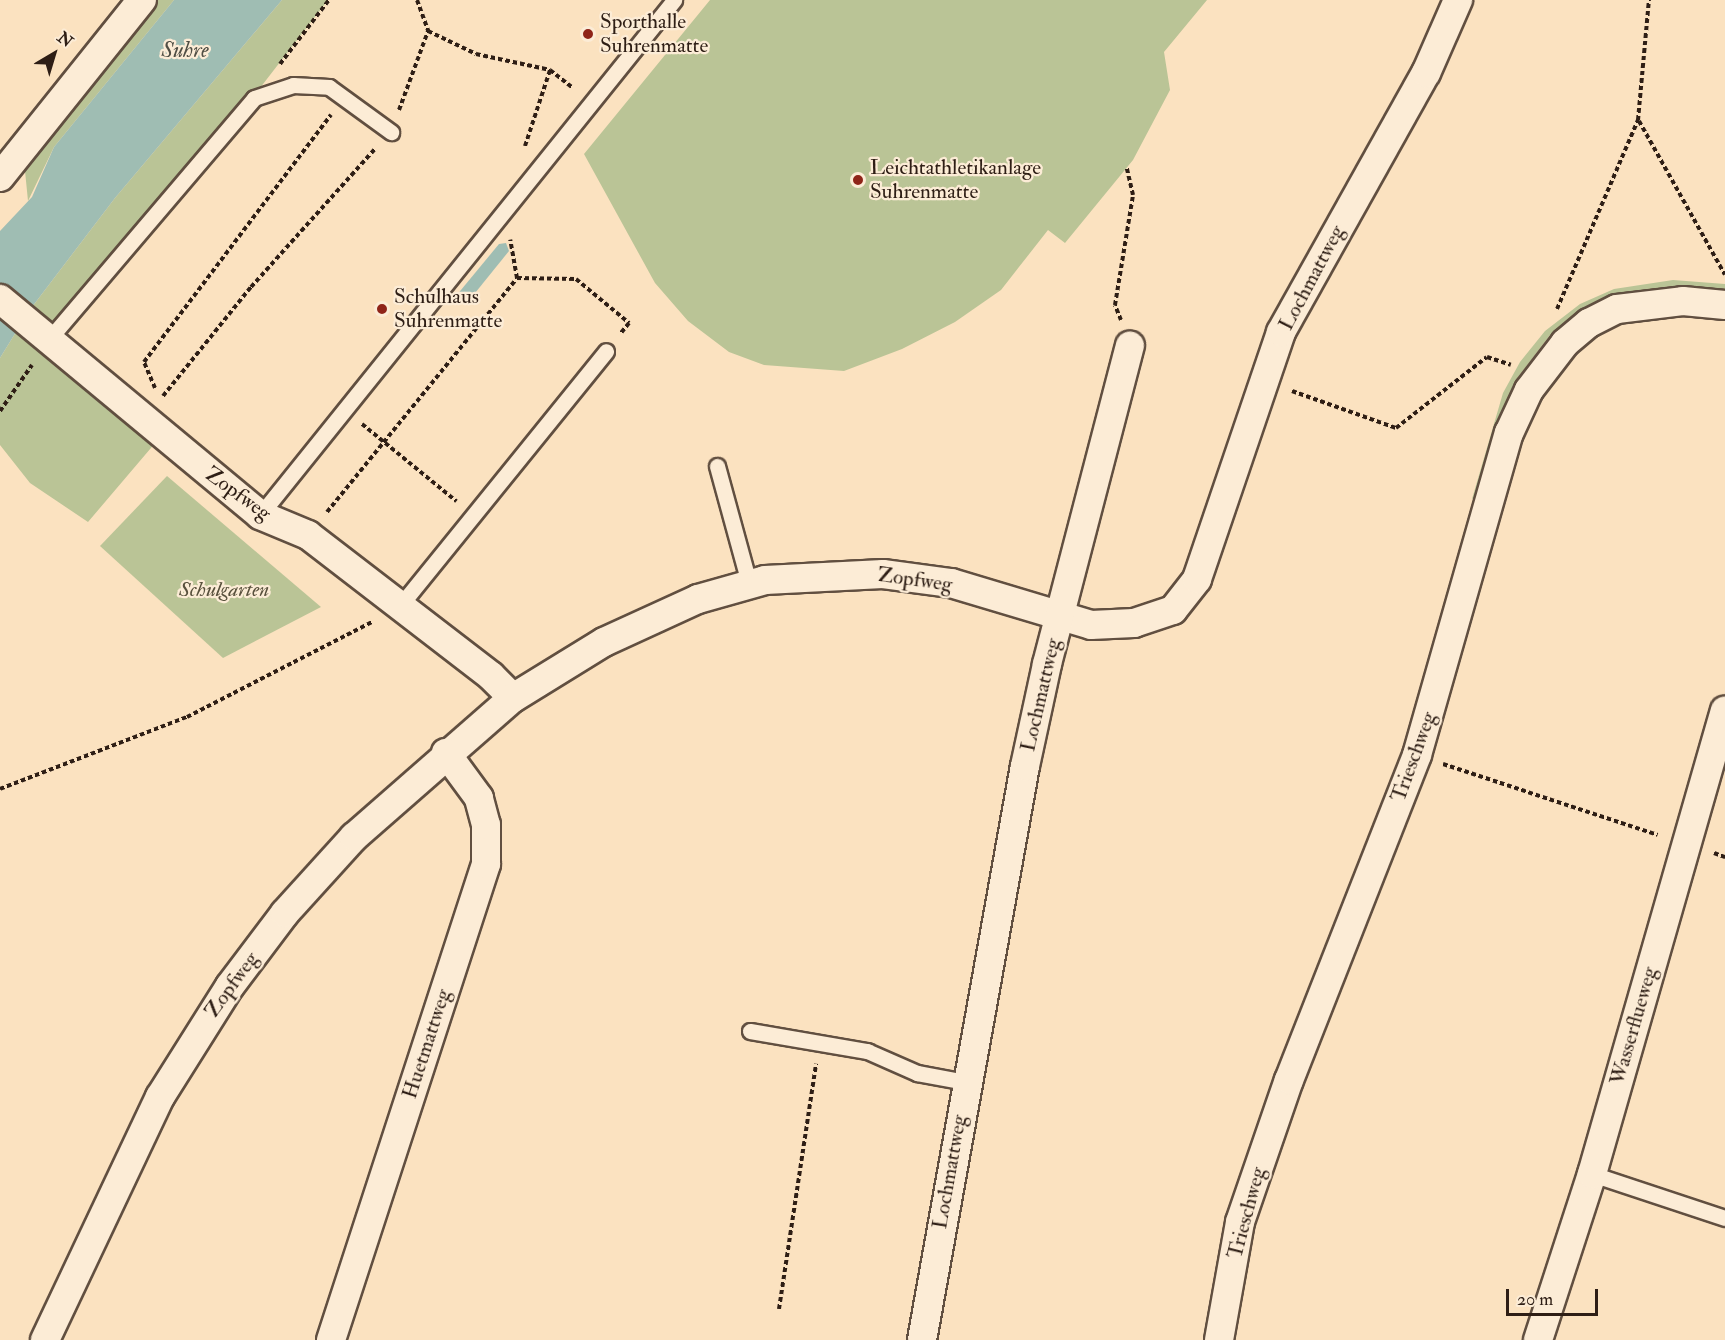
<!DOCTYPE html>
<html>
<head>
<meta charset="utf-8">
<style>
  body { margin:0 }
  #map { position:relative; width:1725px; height:1340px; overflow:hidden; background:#fbe2c0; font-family:"IM FELL Double Pica",serif }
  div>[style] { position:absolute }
  .green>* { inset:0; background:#bac496 }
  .water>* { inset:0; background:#9fbdb3 }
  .path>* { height:4px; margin-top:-2px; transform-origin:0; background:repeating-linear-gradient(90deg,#2e1e15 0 4.5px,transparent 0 7.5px) }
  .roads { filter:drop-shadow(2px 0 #614f40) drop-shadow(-2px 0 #614f40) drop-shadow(0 2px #614f40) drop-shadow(0 -2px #614f40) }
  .service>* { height:15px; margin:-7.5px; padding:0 7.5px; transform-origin:7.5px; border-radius:7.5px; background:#fcecd6 }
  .minor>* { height:28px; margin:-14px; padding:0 14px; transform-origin:14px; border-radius:14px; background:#fcecd6 }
  .dots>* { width:16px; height:16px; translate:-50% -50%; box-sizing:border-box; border:3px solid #fcecd6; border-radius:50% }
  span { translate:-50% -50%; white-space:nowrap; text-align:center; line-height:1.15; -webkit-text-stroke:4.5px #fcecd6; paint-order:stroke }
  .poi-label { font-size:21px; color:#2e1e15 }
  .left { translate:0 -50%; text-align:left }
  .street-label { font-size:21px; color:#2e1e15 }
  .park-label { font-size:21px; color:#58503c; font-style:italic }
  .water-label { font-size:22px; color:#504e44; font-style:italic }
  .north { position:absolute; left:24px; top:24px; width:60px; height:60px; -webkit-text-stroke:4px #fcecd6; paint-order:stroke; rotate:38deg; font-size:16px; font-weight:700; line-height:24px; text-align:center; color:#2e1e15 }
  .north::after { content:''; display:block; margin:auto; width:21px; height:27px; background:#2e1e15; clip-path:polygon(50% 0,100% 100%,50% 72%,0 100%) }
  .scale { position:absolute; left:1506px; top:1289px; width:92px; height:27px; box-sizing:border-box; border:3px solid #2e1e15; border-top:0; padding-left:8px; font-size:18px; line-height:21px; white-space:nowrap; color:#2e1e15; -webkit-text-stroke:4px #fcecd6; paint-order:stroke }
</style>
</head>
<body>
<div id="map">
  <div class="green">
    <i style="clip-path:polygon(153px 0,174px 0,54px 147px,28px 201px,24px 161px)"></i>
    <i style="clip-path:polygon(282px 0,328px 0,212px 150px,50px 338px,162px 435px,88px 522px,30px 483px,0 445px,0 358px,29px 311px,115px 198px)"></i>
    <i style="clip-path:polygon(710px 0,1207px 0,1164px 52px,1170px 90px,1133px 160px,1065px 243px,1048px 230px,1001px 290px,955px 322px,902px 349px,844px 371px,764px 365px,729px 352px,688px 321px,655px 283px,584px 154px)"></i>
    <i style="clip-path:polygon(1673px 280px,1725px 284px,1725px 290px,1673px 286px,1616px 294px,1583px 309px,1550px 335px,1515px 381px,1495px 430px,1477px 497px,1472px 499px,1503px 393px,1520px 362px,1545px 331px,1580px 304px,1614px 289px)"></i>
    <i style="clip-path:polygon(167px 476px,321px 607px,223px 658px,100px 546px)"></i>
  </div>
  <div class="water">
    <i style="clip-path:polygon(174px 0,282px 0,115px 198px,29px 311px,0 358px,0 231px,32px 197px,54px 147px)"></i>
    <i style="clip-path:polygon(499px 244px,506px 243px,509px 251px,467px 303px,458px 304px,456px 296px)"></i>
  </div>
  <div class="path">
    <i style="left:417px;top:0;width:33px;rotate:70deg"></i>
    <i style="left:428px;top:31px;width:53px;rotate:25.6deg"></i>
    <i style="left:476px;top:54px;width:76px;rotate:12.2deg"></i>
    <i style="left:550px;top:70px;width:29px;rotate:38deg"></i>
    <i style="left:280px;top:64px;width:81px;rotate:-52.6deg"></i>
    <i style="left:399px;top:110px;width:84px;rotate:-69.8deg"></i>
    <i style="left:1639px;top:121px;width:176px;rotate:60.8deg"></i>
    <i style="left:525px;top:146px;width:80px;rotate:-71.8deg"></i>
    <i style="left:517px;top:278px;width:59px;rotate:1deg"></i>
    <i style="left:576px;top:279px;width:69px;rotate:39.7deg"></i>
    <i style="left:629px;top:323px;width:14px;rotate:129deg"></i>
    <i style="left:1557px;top:309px;width:206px;rotate:-66.8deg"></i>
    <i style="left:1638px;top:120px;width:121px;rotate:-84.8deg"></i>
    <i style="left:1121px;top:320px;width:16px;rotate:-112deg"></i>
    <i style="left:1115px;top:305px;width:111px;rotate:-80.7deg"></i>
    <i style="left:1133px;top:195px;width:28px;rotate:-103deg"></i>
    <i style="left:155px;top:388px;width:28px;rotate:-113deg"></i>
    <i style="left:144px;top:362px;width:310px;rotate:-52.9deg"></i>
    <i style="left:1292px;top:391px;width:110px;rotate:19.6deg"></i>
    <i style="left:1396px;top:428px;width:115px;rotate:-38deg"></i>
    <i style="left:1487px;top:357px;width:25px;rotate:18deg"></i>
    <i style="left:163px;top:396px;width:140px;rotate:-51.1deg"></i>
    <i style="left:251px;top:287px;width:186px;rotate:-48.1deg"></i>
    <i style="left:0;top:411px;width:56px;rotate:-55.2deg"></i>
    <i style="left:362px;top:424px;width:122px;rotate:39.3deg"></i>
    <i style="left:327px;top:512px;width:301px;rotate:-50.9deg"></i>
    <i style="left:517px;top:278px;width:39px;rotate:-100deg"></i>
    <i style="left:1443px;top:764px;width:226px;rotate:18.3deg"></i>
    <i style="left:0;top:789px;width:200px;rotate:-21.1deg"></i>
    <i style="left:187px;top:717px;width:208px;rotate:-27.2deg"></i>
    <i style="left:1714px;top:853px;width:12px;rotate:20deg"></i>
    <i style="left:779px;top:1309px;width:248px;rotate:-81.4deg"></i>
  </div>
  <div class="roads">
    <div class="service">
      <i style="left:50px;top:338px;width:315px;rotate:-49.6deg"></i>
      <i style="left:254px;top:98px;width:41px;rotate:-18.4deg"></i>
      <i style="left:293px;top:85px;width:36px;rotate:3deg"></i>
      <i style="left:329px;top:87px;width:77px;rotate:36deg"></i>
      <i style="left:717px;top:466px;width:121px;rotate:74.7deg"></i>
      <i style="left:260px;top:515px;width:661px;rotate:-51.2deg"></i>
      <i style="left:399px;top:607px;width:329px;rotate:-51deg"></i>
      <i style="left:750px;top:1031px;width:119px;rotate:9.7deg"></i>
      <i style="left:867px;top:1051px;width:55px;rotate:23.7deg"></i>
      <i style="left:917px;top:1073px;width:50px;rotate:10.4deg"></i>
      <i style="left:1592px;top:1174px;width:140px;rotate:18.3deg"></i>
    </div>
    <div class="minor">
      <i style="left:0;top:177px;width:227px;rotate:-51.3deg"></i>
      <i style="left:0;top:299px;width:338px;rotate:39.7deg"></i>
      <i style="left:260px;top:515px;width:52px;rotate:22.6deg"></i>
      <i style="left:308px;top:535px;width:231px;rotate:37.6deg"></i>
      <i style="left:491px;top:676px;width:31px;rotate:45deg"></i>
      <i style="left:45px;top:1340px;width:269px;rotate:-64.7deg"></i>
      <i style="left:160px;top:1097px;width:131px;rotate:-57.8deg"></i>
      <i style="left:230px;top:986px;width:91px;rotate:-53deg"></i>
      <i style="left:285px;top:913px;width:103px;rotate:-47.8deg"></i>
      <i style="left:354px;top:837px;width:211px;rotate:-41.2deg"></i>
      <i style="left:513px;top:698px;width:107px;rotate:-31.6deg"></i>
      <i style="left:604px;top:642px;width:103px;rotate:-24.6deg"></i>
      <i style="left:698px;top:599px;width:70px;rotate:-15.8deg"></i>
      <i style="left:765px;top:580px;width:118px;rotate:-2.9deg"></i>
      <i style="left:883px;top:574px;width:69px;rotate:7.5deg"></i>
      <i style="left:951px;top:583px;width:146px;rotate:16.7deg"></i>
      <i style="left:1091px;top:625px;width:43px;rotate:-2.7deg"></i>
      <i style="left:1134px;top:623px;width:41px;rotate:-18.4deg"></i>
      <i style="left:1173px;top:610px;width:39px;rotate:-52deg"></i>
      <i style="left:1197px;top:579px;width:261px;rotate:-71.2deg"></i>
      <i style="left:1281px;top:332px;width:297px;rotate:-60.8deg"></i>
      <i style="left:1426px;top:73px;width:80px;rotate:-66.3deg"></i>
      <i style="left:331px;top:1340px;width:501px;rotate:-71.96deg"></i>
      <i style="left:486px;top:864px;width:39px;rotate:-90deg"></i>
      <i style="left:486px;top:825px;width:28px;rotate:-105deg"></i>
      <i style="left:479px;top:798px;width:56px;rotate:-126.3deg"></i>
      <i style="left:922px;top:1340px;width:583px;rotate:-79.83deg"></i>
      <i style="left:1025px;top:766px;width:104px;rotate:-77.8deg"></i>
      <i style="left:1047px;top:664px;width:329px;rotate:-75.4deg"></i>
      <i style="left:1219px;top:1340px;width:120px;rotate:-79.9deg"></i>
      <i style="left:1240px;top:1222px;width:150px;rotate:-71deg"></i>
      <i style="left:1289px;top:1080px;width:349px;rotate:-68.5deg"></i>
      <i style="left:1417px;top:755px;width:335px;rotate:-74.1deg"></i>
      <i style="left:1509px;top:433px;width:47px;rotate:-65.1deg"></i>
      <i style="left:1529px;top:390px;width:59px;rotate:-52.5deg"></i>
      <i style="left:1565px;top:343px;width:31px;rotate:-40deg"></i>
      <i style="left:1589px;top:323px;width:31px;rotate:-27deg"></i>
      <i style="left:1617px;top:309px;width:66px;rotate:-6.9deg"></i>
      <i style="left:1683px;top:301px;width:42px;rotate:5.4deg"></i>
      <i style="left:1538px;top:1340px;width:175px;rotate:-72deg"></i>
      <i style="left:1592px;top:1174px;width:482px;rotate:-74deg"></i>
    </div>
  </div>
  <div class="dots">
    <i style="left:588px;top:34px;background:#8f2418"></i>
    <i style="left:858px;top:180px;background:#8f2418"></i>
    <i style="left:382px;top:309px;background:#8f2418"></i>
  </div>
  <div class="poi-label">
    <span class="left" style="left:600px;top:34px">Sporthalle<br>Suhrenmatte</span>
    <span class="left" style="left:870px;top:180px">Leichtathletikanlage<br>Suhrenmatte</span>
    <span class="left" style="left:394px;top:309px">Schulhaus<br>Suhrenmatte</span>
  </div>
  <div class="street-label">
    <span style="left:1312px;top:278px;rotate:-62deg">Lochmattweg</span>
    <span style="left:238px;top:494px;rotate:36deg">Zopfweg</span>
    <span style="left:915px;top:580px;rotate:8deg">Zopfweg</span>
    <span style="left:1041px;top:695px;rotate:-77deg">Lochmattweg</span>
    <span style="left:1414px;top:757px;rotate:-70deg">Trieschweg</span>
    <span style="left:232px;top:985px;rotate:-54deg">Zopfweg</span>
    <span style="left:1634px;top:1026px;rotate:-74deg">Wasserflueweg</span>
    <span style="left:427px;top:1044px;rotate:-72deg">Huetmattweg</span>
    <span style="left:950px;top:1172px;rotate:-80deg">Lochmattweg</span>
    <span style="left:1247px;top:1213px;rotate:-75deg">Trieschweg</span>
  </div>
  <div class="park-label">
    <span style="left:224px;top:590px">Schulgarten</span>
  </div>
  <div class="water-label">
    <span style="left:185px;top:51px">Suhre</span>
  </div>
  <div class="north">N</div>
  <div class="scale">20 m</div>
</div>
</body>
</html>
